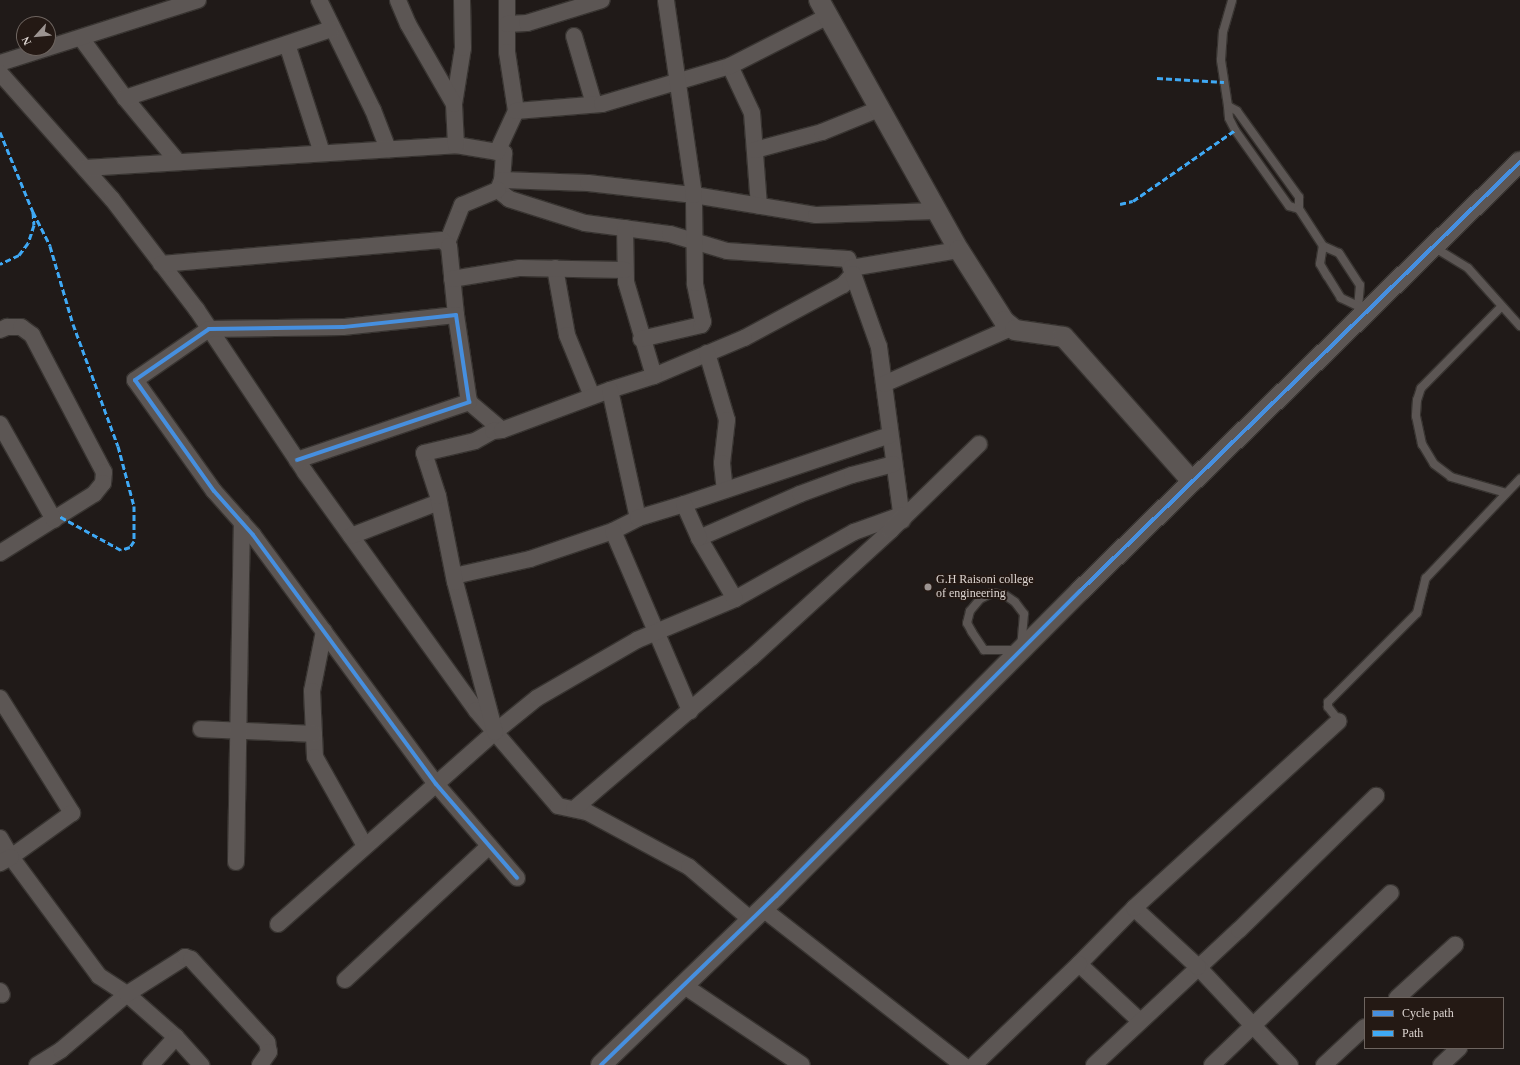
<!DOCTYPE html>
<html>
<head>
<meta charset="utf-8">
<style>
  body { margin:0 }
  #map { position:relative; width:1520px; height:1065px; overflow:hidden; background:#201a18; font-family:"Times New Roman",serif }
  div>[style] { position:absolute }
  .roads { filter:drop-shadow(1px 0 #383431) drop-shadow(-1px 0 #383431) drop-shadow(0 1px #383431) drop-shadow(0 -1px #383431) }
  .service>* { height:8px; margin:-4px; padding:0 4px; transform-origin:4px; border-radius:4px; background:#5c5654 }
  .minor>* { height:16px; margin:-8px; padding:0 8px; transform-origin:8px; border-radius:8px; background:#5c5654 }
  .tertiary>* { height:20px; margin:-10px; padding:0 10px; transform-origin:10px; border-radius:10px; background:#5c5654 }
  .quiet>* { height:3px; margin-top:-1.5px; transform-origin:0; background:repeating-linear-gradient(90deg,#3fa9f5 0 6px,transparent 0 9px) }
  .cycleway>* { height:4px; margin:-2px; padding:0 2px; transform-origin:2px; border-radius:2px; background:#468fdf }
  .dots>* { width:11px; height:11px; translate:-50% -50%; box-sizing:border-box; border:2px solid #241914; border-radius:50% }
  span { translate:-50% -50%; white-space:nowrap; text-align:center; line-height:1.15; -webkit-text-stroke:4px #241914; paint-order:stroke }
  .poi-label { font-size:12px; color:#ded6d2 }
  .left { translate:0 -50%; text-align:left }
  .legend { position:absolute; left:1364px; top:997px; width:140px; height:52px; box-sizing:border-box; background:#241914; border:1px solid #6e6560; margin:0; padding:5px 7px; list-style:none; font-size:12px; color:#ded6d2 }
  .legend li { display:flex; align-items:center; gap:8px; height:20px }
  .legend b { width:20px; border:1px solid #6e6560 }
  .north { position:absolute; left:16px; top:16px; width:40px; height:40px; box-sizing:border-box; background:#241914; border:1px solid #6e6560; border-radius:50%; rotate:243deg; font-size:11px; font-weight:700; line-height:16px; text-align:center; color:#ded6d2 }
  .north::after { content:''; display:block; margin:auto; width:14px; height:18px; background:#9c9491; clip-path:polygon(50% 0,100% 100%,50% 72%,0 100%) }
</style>
</head>
<body>
<div id="map">
  <div class="roads">
    <div class="service">
      <i style="left:1228px;top:106px;width:47px;rotate:-98.7deg"></i>
      <i style="left:1221px;top:60px;width:28px;rotate:-86deg"></i>
      <i style="left:1223px;top:32px;width:33px;rotate:-74deg"></i>
      <i style="left:1299px;top:209px;width:10px;rotate:-163deg"></i>
      <i style="left:1289px;top:206px;width:93px;rotate:-125.4deg"></i>
      <i style="left:1235px;top:130px;width:13px;rotate:-117deg"></i>
      <i style="left:1229px;top:118px;width:12px;rotate:-95deg"></i>
      <i style="left:1228px;top:106px;width:10px;rotate:29deg"></i>
      <i style="left:1237px;top:111px;width:106px;rotate:54.2deg"></i>
      <i style="left:1299px;top:197px;width:12px;rotate:90deg"></i>
      <i style="left:1299px;top:209px;width:44px;rotate:57deg"></i>
      <i style="left:1323px;top:246px;width:17px;rotate:24deg"></i>
      <i style="left:1339px;top:253px;width:38px;rotate:57deg"></i>
      <i style="left:1360px;top:285px;width:21px;rotate:95deg"></i>
      <i style="left:1358px;top:306px;width:19px;rotate:-155deg"></i>
      <i style="left:1341px;top:298px;width:26px;rotate:-122deg"></i>
      <i style="left:1327px;top:276px;width:14px;rotate:-120deg"></i>
      <i style="left:1320px;top:264px;width:18px;rotate:-81deg"></i>
      <i style="left:1432px;top:246px;width:42px;rotate:31.4deg"></i>
      <i style="left:1468px;top:268px;width:78px;rotate:48.1deg"></i>
      <i style="left:1501px;top:307px;width:114px;rotate:134.6deg"></i>
      <i style="left:1421px;top:388px;width:13px;rotate:108deg"></i>
      <i style="left:1417px;top:400px;width:16px;rotate:94deg"></i>
      <i style="left:1416px;top:416px;width:29px;rotate:78deg"></i>
      <i style="left:1422px;top:444px;width:23px;rotate:59deg"></i>
      <i style="left:1434px;top:464px;width:21px;rotate:37deg"></i>
      <i style="left:1451px;top:477px;width:57px;rotate:16.2deg"></i>
      <i style="left:992px;top:593px;width:13px;rotate:9deg"></i>
      <i style="left:1005px;top:595px;width:12px;rotate:35deg"></i>
      <i style="left:1015px;top:602px;width:15px;rotate:53deg"></i>
      <i style="left:1024px;top:614px;width:36px;rotate:95deg"></i>
      <i style="left:1021px;top:650px;width:37px;rotate:180deg"></i>
      <i style="left:984px;top:650px;width:22px;rotate:-124deg"></i>
      <i style="left:972px;top:632px;width:10px;rotate:-119deg"></i>
      <i style="left:967px;top:623px;width:12px;rotate:-76deg"></i>
      <i style="left:970px;top:611px;width:16px;rotate:-50deg"></i>
      <i style="left:980px;top:599px;width:13px;rotate:-27deg"></i>
      <i style="left:1339px;top:721px;width:18px;rotate:-128deg"></i>
      <i style="left:1328px;top:707px;width:5px;rotate:-90deg"></i>
      <i style="left:1328px;top:702px;width:126px;rotate:-45deg"></i>
      <i style="left:1417px;top:613px;width:36px;rotate:-76deg"></i>
      <i style="left:1426px;top:578px;width:137px;rotate:-46.5deg"></i>
    </div>
    <div class="minor">
      <i style="left:319px;top:0;width:123px;rotate:63.9deg"></i>
      <i style="left:373px;top:110px;width:42px;rotate:69deg"></i>
      <i style="left:507px;top:0;width:52px;rotate:90deg"></i>
      <i style="left:507px;top:52px;width:60px;rotate:81.3deg"></i>
      <i style="left:507px;top:24px;width:20px;rotate:-3deg"></i>
      <i style="left:527px;top:23px;width:78px;rotate:-17deg"></i>
      <i style="left:574px;top:36px;width:71px;rotate:73.6deg"></i>
      <i style="left:81px;top:38px;width:74px;rotate:53.7deg"></i>
      <i style="left:125px;top:98px;width:83px;rotate:50.4deg"></i>
      <i style="left:287px;top:44px;width:114px;rotate:72.2deg"></i>
      <i style="left:0;top:63px;width:208px;rotate:-17.7deg"></i>
      <i style="left:730px;top:66px;width:52px;rotate:64.9deg"></i>
      <i style="left:752px;top:113px;width:93px;rotate:85.7deg"></i>
      <i style="left:0;top:73px;width:169px;rotate:48.4deg"></i>
      <i style="left:112px;top:199px;width:140px;rotate:52.6deg"></i>
      <i style="left:197px;top:310px;width:195px;rotate:56.3deg"></i>
      <i style="left:305px;top:472px;width:293px;rotate:54.3deg"></i>
      <i style="left:476px;top:710px;width:126px;rotate:49.5deg"></i>
      <i style="left:558px;top:806px;width:30px;rotate:12deg"></i>
      <i style="left:587px;top:812px;width:116px;rotate:28.3deg"></i>
      <i style="left:689px;top:867px;width:80px;rotate:40.4deg"></i>
      <i style="left:125px;top:98px;width:217px;rotate:-18.5deg"></i>
      <i style="left:454px;top:104px;width:57px;rotate:-80.9deg"></i>
      <i style="left:463px;top:48px;width:48px;rotate:-91.2deg"></i>
      <i style="left:456px;top:145px;width:49px;rotate:9.5deg"></i>
      <i style="left:504px;top:153px;width:27px;rotate:94deg"></i>
      <i style="left:502px;top:180px;width:11px;rotate:112deg"></i>
      <i style="left:498px;top:190px;width:14px;rotate:39deg"></i>
      <i style="left:509px;top:199px;width:80px;rotate:17.5deg"></i>
      <i style="left:585px;top:223px;width:86px;rotate:7.4deg"></i>
      <i style="left:670px;top:234px;width:59px;rotate:16.6deg"></i>
      <i style="left:727px;top:251px;width:121px;rotate:3.8deg"></i>
      <i style="left:848px;top:259px;width:16px;rotate:72deg"></i>
      <i style="left:853px;top:274px;width:15px;rotate:132deg"></i>
      <i style="left:843px;top:285px;width:112px;rotate:151.8deg"></i>
      <i style="left:744px;top:338px;width:98px;rotate:157.1deg"></i>
      <i style="left:654px;top:376px;width:46px;rotate:162.3deg"></i>
      <i style="left:755px;top:150px;width:69px;rotate:-15deg"></i>
      <i style="left:822px;top:132px;width:61px;rotate:-22deg"></i>
      <i style="left:497px;top:152px;width:45px;rotate:-65.1deg"></i>
      <i style="left:516px;top:111px;width:86px;rotate:-4.7deg"></i>
      <i style="left:602px;top:104px;width:134px;rotate:-16.5deg"></i>
      <i style="left:730px;top:66px;width:110px;rotate:-27deg"></i>
      <i style="left:85px;top:168px;width:372px;rotate:-3.5deg"></i>
      <i style="left:456px;top:145px;width:41px;rotate:-92.8deg"></i>
      <i style="left:454px;top:104px;width:92px;rotate:-119.9deg"></i>
      <i style="left:408px;top:24px;width:26px;rotate:-113deg"></i>
      <i style="left:502px;top:180px;width:86px;rotate:2deg"></i>
      <i style="left:588px;top:183px;width:107px;rotate:6.5deg"></i>
      <i style="left:694px;top:195px;width:124px;rotate:9.3deg"></i>
      <i style="left:816px;top:215px;width:120px;rotate:-1.9deg"></i>
      <i style="left:625px;top:228px;width:54px;rotate:88.9deg"></i>
      <i style="left:626px;top:282px;width:98px;rotate:73.4deg"></i>
      <i style="left:447px;top:243px;width:41px;rotate:-68.5deg"></i>
      <i style="left:462px;top:205px;width:39px;rotate:-23deg"></i>
      <i style="left:161px;top:264px;width:282px;rotate:-4.9deg"></i>
      <i style="left:442px;top:240px;width:9px;rotate:41deg"></i>
      <i style="left:449px;top:246px;width:69px;rotate:84.2deg"></i>
      <i style="left:555px;top:268px;width:68px;rotate:79.8deg"></i>
      <i style="left:567px;top:335px;width:66px;rotate:67.7deg"></i>
      <i style="left:851px;top:268px;width:109px;rotate:-9.5deg"></i>
      <i style="left:853px;top:274px;width:77px;rotate:70.4deg"></i>
      <i style="left:879px;top:347px;width:175px;rotate:82.4deg"></i>
      <i style="left:452px;top:279px;width:69px;rotate:-9.2deg"></i>
      <i style="left:520px;top:268px;width:105px;rotate:1.1deg"></i>
      <i style="left:0;top:330px;width:8px;rotate:-23deg"></i>
      <i style="left:7px;top:327px;width:14px"></i>
      <i style="left:21px;top:327px;width:14px;rotate:36deg"></i>
      <i style="left:32px;top:335px;width:155px;rotate:62.3deg"></i>
      <i style="left:104px;top:472px;width:11px;rotate:95deg"></i>
      <i style="left:103px;top:483px;width:14px;rotate:129deg"></i>
      <i style="left:94px;top:494px;width:111px;rotate:147.9deg"></i>
      <i style="left:641px;top:339px;width:62px;rotate:-13.1deg"></i>
      <i style="left:701px;top:325px;width:4px;rotate:-56deg"></i>
      <i style="left:703px;top:322px;width:40px;rotate:-102deg"></i>
      <i style="left:695px;top:283px;width:88px;rotate:-90.7deg"></i>
      <i style="left:694px;top:195px;width:197px;rotate:-98.2deg"></i>
      <i style="left:707px;top:353px;width:70px;rotate:73.4deg"></i>
      <i style="left:727px;top:420px;width:43px;rotate:96.6deg"></i>
      <i style="left:722px;top:463px;width:27px;rotate:84deg"></i>
      <i style="left:884px;top:384px;width:139px;rotate:-23.8deg"></i>
      <i style="left:469px;top:402px;width:43px;rotate:40.3deg"></i>
      <i style="left:0;top:424px;width:110px;rotate:60.6deg"></i>
      <i style="left:297px;top:460px;width:182px;rotate:-18.6deg"></i>
      <i style="left:469px;top:402px;width:88px;rotate:-98.5deg"></i>
      <i style="left:456px;top:315px;width:114px;rotate:173.9deg"></i>
      <i style="left:343px;top:327px;width:134px;rotate:179.1deg"></i>
      <i style="left:209px;top:329px;width:90px;rotate:145.4deg"></i>
      <i style="left:135px;top:380px;width:136px;rotate:54.6deg"></i>
      <i style="left:214px;top:491px;width:59px;rotate:48.4deg"></i>
      <i style="left:253px;top:535px;width:309px;rotate:53.7deg"></i>
      <i style="left:436px;top:784px;width:124px;rotate:49.2deg"></i>
      <i style="left:684px;top:504px;width:217px;rotate:-18.5deg"></i>
      <i style="left:613px;top:531px;width:28px;rotate:-27deg"></i>
      <i style="left:351px;top:536px;width:94px;rotate:-21.1deg"></i>
      <i style="left:454px;top:576px;width:78px;rotate:-12.6deg"></i>
      <i style="left:530px;top:559px;width:88px;rotate:-18.6deg"></i>
      <i style="left:613px;top:531px;width:196px;rotate:66.8deg"></i>
      <i style="left:735px;top:599px;width:137px;rotate:-29.4deg"></i>
      <i style="left:854px;top:532px;width:50px;rotate:-19.9deg"></i>
      <i style="left:324px;top:631px;width:61px;rotate:101.3deg"></i>
      <i style="left:312px;top:691px;width:66px;rotate:87.4deg"></i>
      <i style="left:315px;top:757px;width:102px;rotate:60.7deg"></i>
      <i style="left:0;top:698px;width:136px;rotate:57.9deg"></i>
      <i style="left:72px;top:813px;width:75px;rotate:144.2deg"></i>
      <i style="left:11px;top:857px;width:148px;rotate:53.5deg"></i>
      <i style="left:99px;top:976px;width:33px;rotate:33deg"></i>
      <i style="left:127px;top:994px;width:65px;rotate:41.3deg"></i>
      <i style="left:176px;top:1037px;width:38px;rotate:132deg"></i>
      <i style="left:201px;top:729px;width:113px;rotate:2.5deg"></i>
      <i style="left:495px;top:732px;width:54px;rotate:-39deg"></i>
      <i style="left:537px;top:698px;width:116px;rotate:-30.1deg"></i>
      <i style="left:637px;top:640px;width:106px;rotate:-22.7deg"></i>
      <i style="left:735px;top:599px;width:71px;rotate:-120.5deg"></i>
      <i style="left:699px;top:538px;width:110px;rotate:-23.5deg"></i>
      <i style="left:800px;top:494px;width:55px;rotate:-20.1deg"></i>
      <i style="left:852px;top:475px;width:43px;rotate:-14.7deg"></i>
      <i style="left:574px;top:809px;width:233px;rotate:-40.5deg"></i>
      <i style="left:751px;top:658px;width:190px;rotate:-42.4deg"></i>
      <i style="left:891px;top:530px;width:123px;rotate:-44.3deg"></i>
      <i style="left:0;top:838px;width:22px;rotate:60deg"></i>
      <i style="left:11px;top:857px;width:13px;rotate:151deg"></i>
      <i style="left:236px;top:862px;width:340px;rotate:-89deg"></i>
      <i style="left:1134px;top:908px;width:78px;rotate:134.5deg"></i>
      <i style="left:1079px;top:964px;width:83px;rotate:43.1deg"></i>
      <i style="left:763px;top:909px;width:254px;rotate:38deg"></i>
      <i style="left:278px;top:924px;width:290px;rotate:-41.5deg"></i>
      <i style="left:495px;top:732px;width:155px;rotate:-104.9deg"></i>
      <i style="left:455px;top:582px;width:88px;rotate:-101.2deg"></i>
      <i style="left:438px;top:496px;width:45px;rotate:-108deg"></i>
      <i style="left:424px;top:453px;width:52px;rotate:-13.2deg"></i>
      <i style="left:475px;top:441px;width:21px;rotate:-29deg"></i>
      <i style="left:493px;top:431px;width:9px;rotate:-6deg"></i>
      <i style="left:502px;top:430px;width:115px;rotate:-20.3deg"></i>
      <i style="left:610px;top:390px;width:131px;rotate:77.7deg"></i>
      <i style="left:638px;top:518px;width:48px;rotate:-16.9deg"></i>
      <i style="left:684px;top:504px;width:37px;rotate:66deg"></i>
      <i style="left:345px;top:980px;width:197px;rotate:-42.9deg"></i>
      <i style="left:683px;top:985px;width:143px;rotate:33.9deg"></i>
      <i style="left:0;top:991px;width:4px;rotate:63deg"></i>
      <i style="left:1397px;top:998px;width:79px;rotate:-42.4deg"></i>
      <i style="left:176px;top:1037px;width:38px;rotate:48deg"></i>
      <i style="left:37px;top:1065px;width:28px;rotate:-32deg"></i>
      <i style="left:61px;top:1050px;width:87px;rotate:-40.3deg"></i>
      <i style="left:127px;top:994px;width:69px;rotate:-32.5deg"></i>
      <i style="left:185px;top:957px;width:6px;rotate:18deg"></i>
      <i style="left:191px;top:959px;width:113px;rotate:47.5deg"></i>
      <i style="left:267px;top:1042px;width:10px;rotate:79deg"></i>
      <i style="left:269px;top:1052px;width:16px;rotate:125deg"></i>
      <i style="left:974px;top:1065px;width:146px;rotate:-43.9deg"></i>
      <i style="left:1094px;top:1065px;width:198px;rotate:-43deg"></i>
      <i style="left:1239px;top:930px;width:192px;rotate:-44.4deg"></i>
      <i style="left:1212px;top:1065px;width:248px;rotate:-43.9deg"></i>
      <i style="left:1290px;top:1065px;width:134px;rotate:-133.2deg"></i>
      <i style="left:1198px;top:967px;width:87px;rotate:-137.3deg"></i>
      <i style="left:1134px;top:908px;width:277px;rotate:-42.4deg"></i>
      <i style="left:1324px;top:1065px;width:56px;rotate:-42.8deg"></i>
      <i style="left:1441px;top:1065px;width:25px;rotate:-43deg"></i>
    </div>
    <div class="tertiary">
      <i style="left:819px;top:0;width:287px;rotate:60.8deg"></i>
      <i style="left:959px;top:250px;width:84px;rotate:57.6deg"></i>
      <i style="left:1004px;top:321px;width:14px;rotate:39deg"></i>
      <i style="left:1015px;top:330px;width:49px;rotate:8.1deg"></i>
      <i style="left:1064px;top:337px;width:193px;rotate:48.4deg"></i>
      <i style="left:601px;top:1065px;width:243px;rotate:-44deg"></i>
      <i style="left:776px;top:896px;width:431px;rotate:-45.1deg"></i>
      <i style="left:1080px;top:591px;width:615px;rotate:-44.27deg"></i>
    </div>
  </div>
  <div class="quiet">
    <i style="left:1157px;top:78px;width:67px;rotate:3.4deg"></i>
    <i style="left:0;top:132px;width:87px;rotate:67.6deg"></i>
    <i style="left:33px;top:212px;width:13px;rotate:86deg"></i>
    <i style="left:34px;top:225px;width:19px;rotate:108deg"></i>
    <i style="left:28px;top:243px;width:15px;rotate:127deg"></i>
    <i style="left:19px;top:255px;width:21px;rotate:155deg"></i>
    <i style="left:1120px;top:204px;width:13px;rotate:-13deg"></i>
    <i style="left:1133px;top:201px;width:124px;rotate:-34.8deg"></i>
    <i style="left:33px;top:212px;width:38px;rotate:63deg"></i>
    <i style="left:50px;top:246px;width:81px;rotate:73.6deg"></i>
    <i style="left:73px;top:324px;width:130px;rotate:69.8deg"></i>
    <i style="left:118px;top:446px;width:62px;rotate:75.1deg"></i>
    <i style="left:134px;top:506px;width:35px;rotate:90deg"></i>
    <i style="left:134px;top:541px;width:7px;rotate:124deg"></i>
    <i style="left:130px;top:547px;width:9px;rotate:162deg"></i>
    <i style="left:121px;top:550px;width:71px;rotate:-151.3deg"></i>
  </div>
  <div class="cycleway">
    <i style="left:297px;top:460px;width:182px;rotate:-18.6deg"></i>
    <i style="left:469px;top:402px;width:88px;rotate:-98.5deg"></i>
    <i style="left:456px;top:315px;width:114px;rotate:173.9deg"></i>
    <i style="left:343px;top:327px;width:134px;rotate:179.1deg"></i>
    <i style="left:209px;top:329px;width:90px;rotate:145.4deg"></i>
    <i style="left:135px;top:380px;width:136px;rotate:54.6deg"></i>
    <i style="left:214px;top:491px;width:59px;rotate:48.4deg"></i>
    <i style="left:253px;top:535px;width:309px;rotate:53.7deg"></i>
    <i style="left:436px;top:784px;width:124px;rotate:49.2deg"></i>
    <i style="left:601px;top:1065px;width:243px;rotate:-44deg"></i>
    <i style="left:776px;top:896px;width:431px;rotate:-45.1deg"></i>
    <i style="left:1080px;top:591px;width:615px;rotate:-44.27deg"></i>
  </div>
  <div class="dots">
    <i style="left:928px;top:587px;background:#9c9491"></i>
  </div>
  <div class="poi-label">
    <span class="left" style="left:936px;top:587px">G.H Raisoni college<br>of engineering</span>
  </div>
  <ul class="legend">
  <li><b style="height:5px;background:#468fdf"></b>Cycle path</li>
  <li><b style="height:5px;background:#3fa9f5"></b>Path</li>
  </ul>
  <div class="north">N</div>
</div>
</body>
</html>
